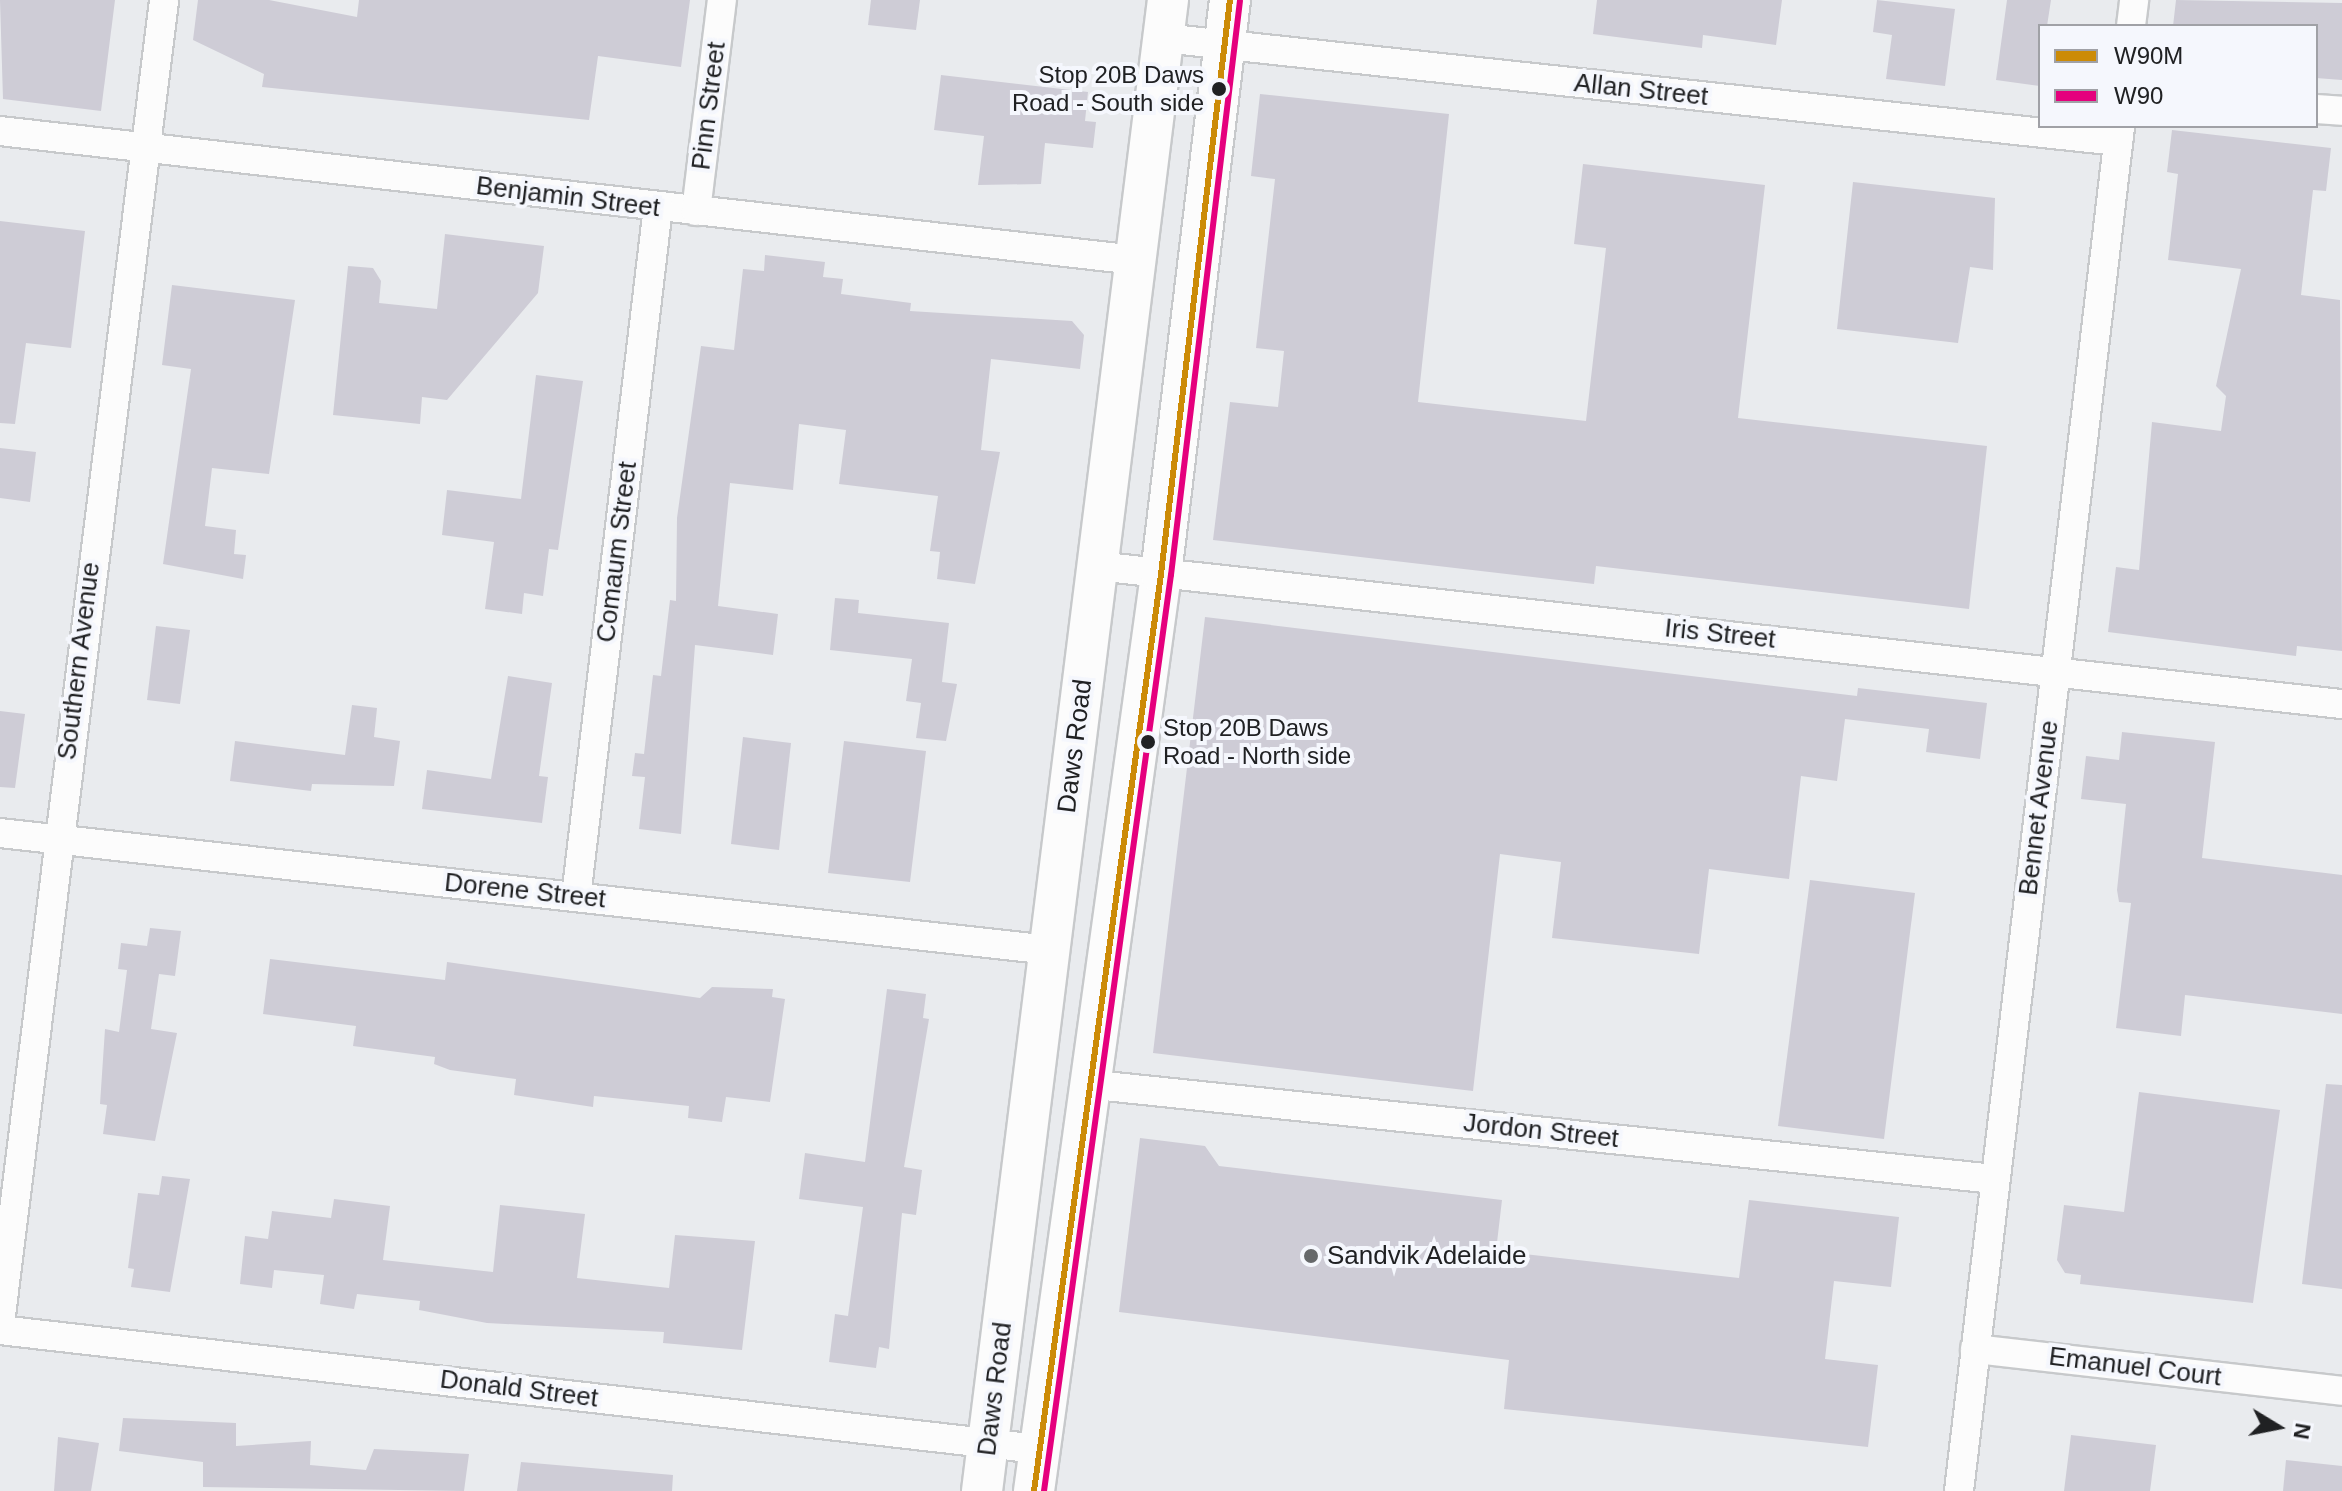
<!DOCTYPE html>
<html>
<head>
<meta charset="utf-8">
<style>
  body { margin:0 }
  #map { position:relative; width:2342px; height:1491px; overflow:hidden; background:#e9ebee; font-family:Arial,sans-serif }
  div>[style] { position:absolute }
  .building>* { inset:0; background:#ceccd6 }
  .roads { filter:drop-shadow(2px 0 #c7c9cb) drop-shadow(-2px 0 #c7c9cb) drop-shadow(0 2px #c7c9cb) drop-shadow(0 -2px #c7c9cb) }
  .minor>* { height:28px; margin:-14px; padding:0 14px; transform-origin:14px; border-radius:14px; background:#fcfcfc }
  .secondary>* { height:40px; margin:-20px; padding:0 20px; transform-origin:20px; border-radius:20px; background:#fcfcfc }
  .bus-1>* { height:6px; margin:-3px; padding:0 3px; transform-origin:3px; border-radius:3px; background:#cc8b07 }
  .bus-2>* { height:6px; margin:-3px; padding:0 3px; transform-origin:3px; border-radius:3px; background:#e5007d }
  .dots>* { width:22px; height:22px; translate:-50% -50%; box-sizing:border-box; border:4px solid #f5f7fd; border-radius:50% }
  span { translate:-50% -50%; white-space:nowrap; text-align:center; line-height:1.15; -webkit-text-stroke:8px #f5f7fd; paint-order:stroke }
  .bus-label { font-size:24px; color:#202123 }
  .right { translate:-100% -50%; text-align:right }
  .left { translate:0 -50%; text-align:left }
  .street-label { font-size:26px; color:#202123 }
  .poi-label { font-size:26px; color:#202123 }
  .legend { position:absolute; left:2038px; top:24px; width:280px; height:104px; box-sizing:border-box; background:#f5f7fd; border:2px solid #a0a1a6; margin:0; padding:10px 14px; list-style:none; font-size:24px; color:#202123 }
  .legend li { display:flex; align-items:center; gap:16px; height:40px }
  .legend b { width:40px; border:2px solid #a0a1a6 }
  .north { position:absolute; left:2238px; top:1387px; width:80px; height:80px; -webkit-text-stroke:6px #f5f7fd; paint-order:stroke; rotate:100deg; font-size:22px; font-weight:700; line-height:32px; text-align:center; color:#202123 }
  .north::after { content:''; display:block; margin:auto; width:28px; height:36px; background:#202123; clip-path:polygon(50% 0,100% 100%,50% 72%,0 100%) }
</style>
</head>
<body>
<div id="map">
  <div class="building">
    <i style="clip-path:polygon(0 0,115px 0,101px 111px,3px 99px)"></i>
    <i style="clip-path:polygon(198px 0,269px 0,357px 17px,359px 0,690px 0,681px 67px,598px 56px,589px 120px,262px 87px,264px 74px,193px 40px)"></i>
    <i style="clip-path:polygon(871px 0,920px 0,916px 30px,868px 25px)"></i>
    <i style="clip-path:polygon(1597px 0,1782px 0,1776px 45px,1703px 35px,1702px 48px,1593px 34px)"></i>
    <i style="clip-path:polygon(1877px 0,1955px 9px,1945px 86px,1886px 79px,1892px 35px,1873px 32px)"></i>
    <i style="clip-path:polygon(2007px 0,2051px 0,2047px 26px,2040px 26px,2040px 86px,1996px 80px)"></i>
    <i style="clip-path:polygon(2176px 0,2342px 3px,2342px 80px,2316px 78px,2316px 26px,2173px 26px)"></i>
    <i style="clip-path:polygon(941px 75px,1088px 92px,1085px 121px,1096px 122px,1093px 148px,1045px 143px,1041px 184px,978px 185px,984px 136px,934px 130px)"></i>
    <i style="clip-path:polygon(1260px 94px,1449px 114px,1418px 402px,1586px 421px,1606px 248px,1574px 244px,1583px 164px,1765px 185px,1738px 418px,1987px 446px,1969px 609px,1596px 566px,1594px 584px,1213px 540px,1230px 402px,1278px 407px,1284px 351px,1256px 348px,1275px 179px,1251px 176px)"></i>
    <i style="clip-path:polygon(2172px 130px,2331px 148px,2326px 191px,2313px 190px,2301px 295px,2340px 300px,2342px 651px,2297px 646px,2296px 656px,2108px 632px,2116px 567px,2139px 570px,2152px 422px,2221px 431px,2226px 396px,2216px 386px,2241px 269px,2168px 260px,2178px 174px,2167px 172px)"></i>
    <i style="clip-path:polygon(1853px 182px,1995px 198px,1993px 270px,1970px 267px,1958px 343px,1837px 329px)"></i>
    <i style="clip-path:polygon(0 221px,85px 231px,71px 348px,26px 343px,15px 424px,0 423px)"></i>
    <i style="clip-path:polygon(445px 234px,544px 246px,538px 293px,447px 400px,422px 397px,420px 424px,333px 415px,348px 266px,373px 268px,381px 281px,379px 303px,437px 309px)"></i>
    <i style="clip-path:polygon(765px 255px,825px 262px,823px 277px,843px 279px,841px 294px,911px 303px,910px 311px,1072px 321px,1084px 335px,1080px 369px,991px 359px,981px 450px,1000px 452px,975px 584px,937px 579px,940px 552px,930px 551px,938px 496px,839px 484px,846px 430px,799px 424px,793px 490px,730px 483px,718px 606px,778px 614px,773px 655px,695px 645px,681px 834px,639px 829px,645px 777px,632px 776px,635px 753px,644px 754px,653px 675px,661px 676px,670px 600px,676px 601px,677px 518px,701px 346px,734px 350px,743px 269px,764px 271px)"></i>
    <i style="clip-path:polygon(172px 285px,295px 300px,269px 474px,212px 468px,205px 526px,236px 530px,234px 554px,246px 555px,243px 579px,163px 564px,191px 369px,162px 365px)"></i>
    <i style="clip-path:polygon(536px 375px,583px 381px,558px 550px,549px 549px,543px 596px,524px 593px,522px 614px,485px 609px,494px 542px,442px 535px,447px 490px,521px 499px)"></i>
    <i style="clip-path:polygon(0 448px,36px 452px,30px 502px,0 498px)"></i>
    <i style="clip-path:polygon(835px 598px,859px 600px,858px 613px,949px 623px,942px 682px,957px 684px,946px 741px,916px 738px,921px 703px,906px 701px,912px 659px,830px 650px)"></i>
    <i style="clip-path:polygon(1205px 617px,1857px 696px,1858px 688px,1987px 703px,1980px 759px,1926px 752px,1929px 729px,1845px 719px,1837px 781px,1801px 776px,1789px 879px,1709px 869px,1699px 954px,1552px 938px,1561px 862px,1500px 854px,1473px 1091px,1153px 1053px)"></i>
    <i style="clip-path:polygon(156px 626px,190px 630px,180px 704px,147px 700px)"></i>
    <i style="clip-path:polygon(508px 676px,552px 683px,539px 776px,548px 777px,542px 823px,422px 809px,427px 770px,491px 779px)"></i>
    <i style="clip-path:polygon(352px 705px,377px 708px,374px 737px,400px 741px,394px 786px,312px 784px,311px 791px,230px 781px,235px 741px,345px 755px)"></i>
    <i style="clip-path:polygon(0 711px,25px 714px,15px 788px,0 787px)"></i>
    <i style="clip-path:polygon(2122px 732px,2215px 742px,2202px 858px,2342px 875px,2342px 1014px,2185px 995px,2181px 1036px,2116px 1028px,2131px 903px,2119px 902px,2117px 890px,2126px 804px,2081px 799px,2086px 756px,2119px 760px)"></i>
    <i style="clip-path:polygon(743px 737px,791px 743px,779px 850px,731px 844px)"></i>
    <i style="clip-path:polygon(844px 741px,926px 751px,910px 882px,828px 873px)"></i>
    <i style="clip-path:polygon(1810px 880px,1915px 893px,1884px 1139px,1778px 1126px)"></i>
    <i style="clip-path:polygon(150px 928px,181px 931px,175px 976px,159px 974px,151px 1029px,177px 1033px,155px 1141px,103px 1134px,107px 1105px,100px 1104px,105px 1029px,119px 1032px,127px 970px,118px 969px,121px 943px,147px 946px)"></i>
    <i style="clip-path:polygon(270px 959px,445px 980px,447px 962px,700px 998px,712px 987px,773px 989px,772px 997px,785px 999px,770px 1102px,726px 1097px,722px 1122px,688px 1118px,689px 1106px,594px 1096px,593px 1107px,514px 1095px,516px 1079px,450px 1070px,434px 1064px,435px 1057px,353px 1046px,356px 1026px,263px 1014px)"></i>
    <i style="clip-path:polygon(887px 989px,926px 994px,923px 1018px,929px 1019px,904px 1167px,922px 1170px,916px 1215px,902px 1213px,889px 1349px,879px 1347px,876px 1368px,829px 1362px,835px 1314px,848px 1316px,863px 1207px,799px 1199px,805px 1153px,865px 1162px)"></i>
    <i style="clip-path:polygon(2326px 1084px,2342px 1085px,2342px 1289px,2302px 1284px)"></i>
    <i style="clip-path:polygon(2139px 1092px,2280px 1110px,2253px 1303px,2080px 1284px,2081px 1275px,2065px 1273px,2057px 1260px,2064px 1205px,2124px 1212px)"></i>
    <i style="clip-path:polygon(1140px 1138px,1205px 1146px,1219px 1166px,1502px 1200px,1496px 1251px,1739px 1278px,1749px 1200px,1899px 1217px,1891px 1287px,1834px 1281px,1825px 1359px,1878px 1365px,1868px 1447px,1504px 1409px,1509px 1360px,1119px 1312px)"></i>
    <i style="clip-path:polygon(162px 1176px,190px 1179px,170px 1292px,131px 1287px,134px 1269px,128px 1268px,138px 1193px,159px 1195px)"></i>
    <i style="clip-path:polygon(334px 1199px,390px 1206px,383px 1260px,493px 1272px,500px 1205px,585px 1214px,577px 1278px,669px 1288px,675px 1235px,755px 1241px,742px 1350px,663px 1343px,664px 1332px,487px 1323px,419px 1310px,420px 1301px,357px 1294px,354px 1309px,320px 1304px,324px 1275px,274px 1270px,272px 1288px,240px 1284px,245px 1236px,268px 1239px,272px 1211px,331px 1218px)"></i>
    <i style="clip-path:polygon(123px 1418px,236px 1423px,236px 1446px,311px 1441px,310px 1465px,366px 1470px,374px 1449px,469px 1454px,464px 1491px,203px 1487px,203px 1462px,119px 1451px)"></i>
    <i style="clip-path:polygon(2071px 1435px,2156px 1445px,2150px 1491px,2064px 1491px)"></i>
    <i style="clip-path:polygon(58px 1437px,99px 1443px,91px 1491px,54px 1491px)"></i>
    <i style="clip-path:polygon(2286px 1460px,2342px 1466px,2342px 1491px,2283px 1491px)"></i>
    <i style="clip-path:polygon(521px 1462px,673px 1475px,672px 1491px,517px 1491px)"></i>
  </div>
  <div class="roads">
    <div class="minor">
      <i style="left:2131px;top:26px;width:26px;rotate:-83deg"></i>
      <i style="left:1163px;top:38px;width:961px;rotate:6.16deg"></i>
      <i style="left:2316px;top:109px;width:26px;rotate:4deg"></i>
      <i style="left:0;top:131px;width:1143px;rotate:6.48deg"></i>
      <i style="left:696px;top:211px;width:213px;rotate:-83deg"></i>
      <i style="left:1097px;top:566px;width:1253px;rotate:6.33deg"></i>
      <i style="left:0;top:833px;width:1056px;rotate:6.36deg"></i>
      <i style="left:576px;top:897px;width:695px;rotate:-83.22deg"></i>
      <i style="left:1086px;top:1084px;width:914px;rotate:5.97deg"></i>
      <i style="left:0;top:1323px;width:1333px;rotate:-82.93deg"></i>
      <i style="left:0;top:1330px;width:1045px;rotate:6.54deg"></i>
      <i style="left:1975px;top:1349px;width:369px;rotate:6.5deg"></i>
      <i style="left:1959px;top:1491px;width:1374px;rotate:-83.27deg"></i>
    </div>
    <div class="secondary">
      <i style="left:982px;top:1491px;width:1503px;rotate:-82.89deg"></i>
      <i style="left:1034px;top:1491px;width:926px;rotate:-82.11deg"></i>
      <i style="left:1161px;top:574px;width:578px;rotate:-83.15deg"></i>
    </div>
  </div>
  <div class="bus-1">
    <i style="left:1034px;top:1491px;width:926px;rotate:-82.11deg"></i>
    <i style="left:1161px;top:574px;width:578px;rotate:-83.15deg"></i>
  </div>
  <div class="bus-2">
    <i style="left:1044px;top:1491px;width:925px;rotate:-82.11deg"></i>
    <i style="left:1171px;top:575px;width:578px;rotate:-83.15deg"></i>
  </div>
  <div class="dots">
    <i style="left:1219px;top:89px;background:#202123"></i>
    <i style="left:1148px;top:742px;background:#202123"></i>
    <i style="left:1311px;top:1256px;background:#66686a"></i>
  </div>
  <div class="bus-label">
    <span class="right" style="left:1204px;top:89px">Stop 20B Daws<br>Road - South side</span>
    <span class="left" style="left:1163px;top:742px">Stop 20B Daws<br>Road - North side</span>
  </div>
  <div class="street-label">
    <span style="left:1641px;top:90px;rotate:6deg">Allan Street</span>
    <span style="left:709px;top:106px;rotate:-83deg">Pinn Street</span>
    <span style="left:568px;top:197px;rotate:7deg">Benjamin Street</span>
    <span style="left:617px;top:552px;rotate:-83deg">Comaum Street</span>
    <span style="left:1720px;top:634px;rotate:6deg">Iris Street</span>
    <span style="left:79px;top:661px;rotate:-83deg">Southern Avenue</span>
    <span style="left:1075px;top:746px;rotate:-83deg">Daws Road</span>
    <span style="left:2039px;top:808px;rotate:-83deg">Bennet Avenue</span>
    <span style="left:525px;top:891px;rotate:6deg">Dorene Street</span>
    <span style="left:1541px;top:1131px;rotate:6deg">Jordon Street</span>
    <span style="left:2135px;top:1367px;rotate:7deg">Emanuel Court</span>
    <span style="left:519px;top:1389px;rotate:7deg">Donald Street</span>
    <span style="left:995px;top:1389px;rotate:-83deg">Daws Road</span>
  </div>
  <div class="poi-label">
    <span class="left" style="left:1327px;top:1256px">Sandvik Adelaide</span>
  </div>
  <ul class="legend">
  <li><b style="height:10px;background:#cc8b07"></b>W90M</li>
  <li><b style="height:10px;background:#e5007d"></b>W90</li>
  </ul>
  <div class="north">N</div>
</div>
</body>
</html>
